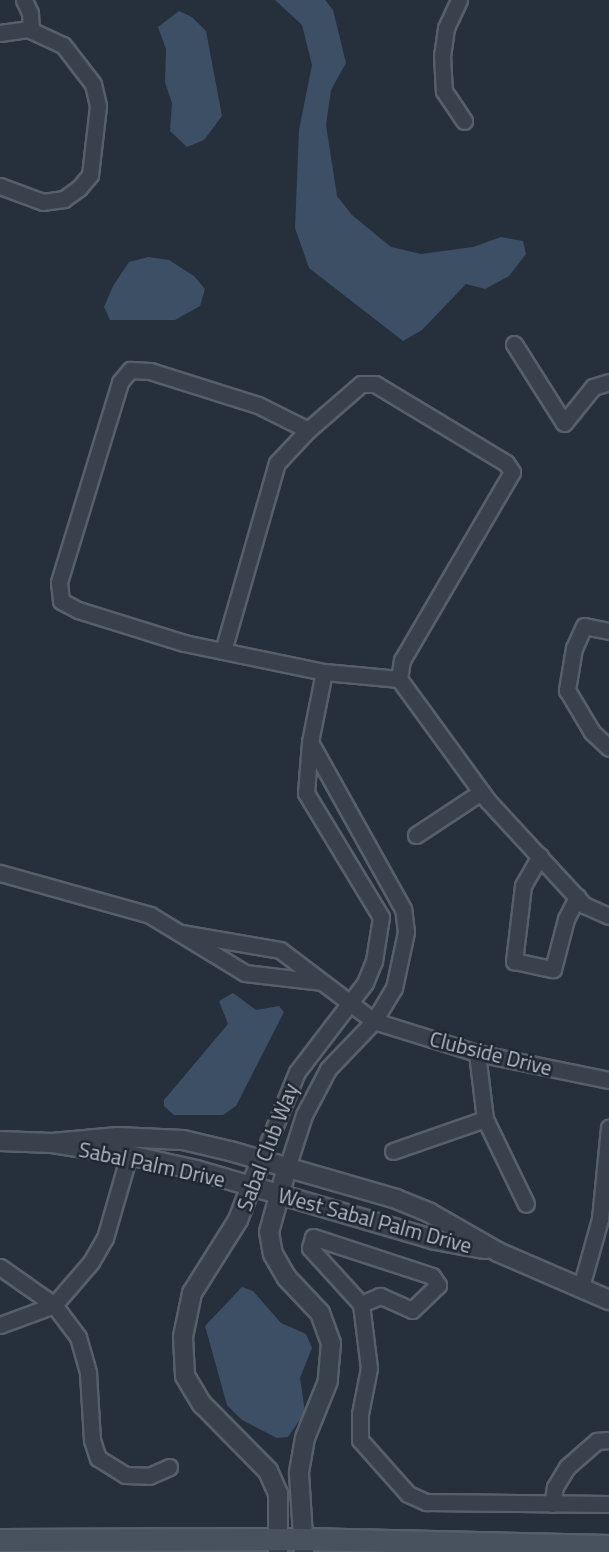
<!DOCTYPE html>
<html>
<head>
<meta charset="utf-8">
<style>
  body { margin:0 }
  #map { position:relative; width:609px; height:1552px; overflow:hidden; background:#26303c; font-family:"Titillium Web",sans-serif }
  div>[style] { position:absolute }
  .water>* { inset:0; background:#3c4f64 }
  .roads { filter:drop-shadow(2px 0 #57606a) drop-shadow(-2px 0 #57606a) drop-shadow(0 2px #57606a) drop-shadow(0 -2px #57606a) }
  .minor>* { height:15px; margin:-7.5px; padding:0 7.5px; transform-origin:7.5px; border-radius:7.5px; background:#39424c }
  .tertiary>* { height:18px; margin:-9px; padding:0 9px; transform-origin:9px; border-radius:9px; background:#39424c }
  .secondary>* { height:21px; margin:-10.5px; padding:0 10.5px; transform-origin:10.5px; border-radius:10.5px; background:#48525f }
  span { translate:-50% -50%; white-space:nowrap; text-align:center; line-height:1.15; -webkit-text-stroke:5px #1e2731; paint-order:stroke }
  .street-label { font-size:21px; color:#b5bdc7 }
</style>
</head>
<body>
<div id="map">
  <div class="water">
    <i style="clip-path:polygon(275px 0,325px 0,333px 10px,346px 63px,331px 90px,326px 125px,337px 196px,352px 215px,391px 247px,421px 254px,473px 247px,501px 237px,523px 241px,526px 254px,509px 276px,485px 289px,466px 284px,422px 330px,403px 341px,309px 268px,295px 228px,299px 130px,312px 65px,302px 25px)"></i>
    <i style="clip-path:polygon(179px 11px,192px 17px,206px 31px,222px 116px,204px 140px,187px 147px,170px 131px,172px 103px,165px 82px,166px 49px,158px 27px)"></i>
    <i style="clip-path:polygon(148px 257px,169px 260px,194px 276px,205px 289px,200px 306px,175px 320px,110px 320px,104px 307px,113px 286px,129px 262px)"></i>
    <i style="clip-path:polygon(233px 993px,256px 1010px,279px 1006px,284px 1012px,236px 1106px,223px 1115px,174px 1115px,164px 1106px,164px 1100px,228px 1024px,219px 1001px)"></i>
    <i style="clip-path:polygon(242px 1287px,253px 1291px,281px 1323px,306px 1334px,312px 1348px,300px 1378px,305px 1412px,288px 1437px,277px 1438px,242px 1420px,227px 1405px,205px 1326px)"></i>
  </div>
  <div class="roads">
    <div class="minor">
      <i style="left:24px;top:0;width:14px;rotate:65deg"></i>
      <i style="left:30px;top:13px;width:17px;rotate:87deg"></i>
      <i style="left:459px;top:0;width:31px;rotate:115deg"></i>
      <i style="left:446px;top:28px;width:27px;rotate:98deg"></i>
      <i style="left:442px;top:55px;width:36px;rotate:87deg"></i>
      <i style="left:444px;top:91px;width:36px;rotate:56deg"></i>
      <i style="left:0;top:33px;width:28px;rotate:-8deg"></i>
      <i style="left:28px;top:29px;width:38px;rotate:25deg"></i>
      <i style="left:63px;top:45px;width:49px;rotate:52.4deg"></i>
      <i style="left:93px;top:84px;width:23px;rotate:77deg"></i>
      <i style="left:98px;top:106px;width:69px;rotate:96.6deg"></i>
      <i style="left:90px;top:175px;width:17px;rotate:130deg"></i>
      <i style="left:79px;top:188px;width:19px;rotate:144deg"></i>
      <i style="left:64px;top:199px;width:21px;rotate:172deg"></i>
      <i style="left:43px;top:202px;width:46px;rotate:-159.6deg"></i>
      <i style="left:514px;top:344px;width:93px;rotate:57.7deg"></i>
      <i style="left:564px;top:423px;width:46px;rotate:-51.1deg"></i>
      <i style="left:593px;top:387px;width:17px;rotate:-17deg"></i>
      <i style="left:609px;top:631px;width:25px;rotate:-169deg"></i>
      <i style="left:584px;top:626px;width:24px;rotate:114deg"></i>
      <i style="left:574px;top:648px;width:43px;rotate:99.5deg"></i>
      <i style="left:567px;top:690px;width:49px;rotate:59.2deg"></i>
      <i style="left:592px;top:732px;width:23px;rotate:43deg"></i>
      <i style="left:223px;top:651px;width:196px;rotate:-74deg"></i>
      <i style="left:277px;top:463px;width:45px;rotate:-46.8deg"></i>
      <i style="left:399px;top:679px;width:75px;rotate:-174.7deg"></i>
      <i style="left:324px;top:672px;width:143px;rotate:-168.3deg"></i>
      <i style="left:184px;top:643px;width:111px;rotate:-162.7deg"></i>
      <i style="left:78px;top:610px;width:19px;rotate:-152deg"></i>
      <i style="left:61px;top:601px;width:19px;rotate:-96deg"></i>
      <i style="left:59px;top:582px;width:209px;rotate:-73deg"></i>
      <i style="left:120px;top:382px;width:16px;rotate:-50deg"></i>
      <i style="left:130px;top:370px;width:20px;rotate:3deg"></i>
      <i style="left:150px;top:371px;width:113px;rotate:17.5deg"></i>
      <i style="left:258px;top:405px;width:56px;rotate:26.6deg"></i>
      <i style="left:308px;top:430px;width:70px;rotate:-41deg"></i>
      <i style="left:361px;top:384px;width:14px"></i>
      <i style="left:375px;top:384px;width:153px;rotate:31.1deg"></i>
      <i style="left:506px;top:463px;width:11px;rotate:56deg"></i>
      <i style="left:512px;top:472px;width:218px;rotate:120.3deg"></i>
      <i style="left:402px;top:660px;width:19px;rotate:99deg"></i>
      <i style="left:399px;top:679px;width:151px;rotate:53.9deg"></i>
      <i style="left:488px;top:801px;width:142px;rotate:47.3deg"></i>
      <i style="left:584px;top:905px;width:27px;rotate:24deg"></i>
      <i style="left:416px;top:835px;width:78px;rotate:-33.5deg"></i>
      <i style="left:540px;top:856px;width:34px;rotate:120deg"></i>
      <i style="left:523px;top:886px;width:76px;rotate:96.8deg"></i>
      <i style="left:514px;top:961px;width:40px;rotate:12deg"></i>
      <i style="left:553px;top:969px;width:52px;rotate:-75.4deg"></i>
      <i style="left:566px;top:919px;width:25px;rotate:-63deg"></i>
      <i style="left:0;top:873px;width:156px;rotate:15.6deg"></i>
      <i style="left:150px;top:915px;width:111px;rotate:31.4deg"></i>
      <i style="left:245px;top:973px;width:78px;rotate:6.7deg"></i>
      <i style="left:181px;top:933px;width:100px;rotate:9.7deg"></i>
      <i style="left:280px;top:950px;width:118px;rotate:37.1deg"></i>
      <i style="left:374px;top:1021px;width:108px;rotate:17.3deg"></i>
      <i style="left:477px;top:1053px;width:135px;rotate:11.6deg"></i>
      <i style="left:477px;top:1053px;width:66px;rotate:83.1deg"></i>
      <i style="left:485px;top:1119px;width:94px;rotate:64.2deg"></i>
      <i style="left:393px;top:1151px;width:97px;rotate:-19.2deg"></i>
      <i style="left:261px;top:1160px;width:95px;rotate:-67.8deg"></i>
      <i style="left:297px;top:1072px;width:112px;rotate:-52.6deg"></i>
      <i style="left:365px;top:983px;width:24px;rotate:-68deg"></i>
      <i style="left:374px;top:961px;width:45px;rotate:-81deg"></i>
      <i style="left:381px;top:917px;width:145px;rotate:-121.2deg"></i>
      <i style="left:306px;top:793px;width:51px;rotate:-85.5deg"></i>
      <i style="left:310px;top:742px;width:71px;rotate:-78.7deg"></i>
      <i style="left:287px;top:1168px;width:56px;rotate:-72.2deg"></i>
      <i style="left:304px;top:1115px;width:52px;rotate:-62.4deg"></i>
      <i style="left:328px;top:1069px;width:66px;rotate:-46.2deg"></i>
      <i style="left:374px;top:1021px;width:39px;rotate:-59deg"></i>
      <i style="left:394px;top:988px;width:57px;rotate:-77.9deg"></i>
      <i style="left:406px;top:932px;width:23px;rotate:-97deg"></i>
      <i style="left:403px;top:909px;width:191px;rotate:-119.1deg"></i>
      <i style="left:313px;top:1237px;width:125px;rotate:18.1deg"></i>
      <i style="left:432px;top:1276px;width:11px;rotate:56deg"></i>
      <i style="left:438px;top:1285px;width:36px;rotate:136deg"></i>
      <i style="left:412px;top:1310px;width:35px;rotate:-156deg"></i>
      <i style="left:380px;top:1296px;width:21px;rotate:157deg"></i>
      <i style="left:361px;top:1304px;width:76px;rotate:-132.3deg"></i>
      <i style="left:310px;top:1248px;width:11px;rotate:-75deg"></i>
      <i style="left:0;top:1267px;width:66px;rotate:35.1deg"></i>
      <i style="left:54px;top:1305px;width:40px;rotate:53deg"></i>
      <i style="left:78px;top:1337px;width:37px;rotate:74deg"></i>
      <i style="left:88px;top:1373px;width:67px;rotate:86.6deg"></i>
      <i style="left:92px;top:1440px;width:19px;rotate:72deg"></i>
      <i style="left:98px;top:1458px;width:32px;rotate:32deg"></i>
      <i style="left:125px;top:1475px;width:24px;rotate:2deg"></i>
      <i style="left:149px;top:1476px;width:22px;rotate:-24deg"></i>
      <i style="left:581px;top:1287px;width:71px;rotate:-74.4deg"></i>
      <i style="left:600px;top:1219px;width:92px;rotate:-84.4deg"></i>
      <i style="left:361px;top:1304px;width:64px;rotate:82.9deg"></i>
      <i style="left:369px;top:1368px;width:47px;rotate:101.1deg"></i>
      <i style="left:360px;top:1414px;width:26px;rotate:90deg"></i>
      <i style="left:360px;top:1440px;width:72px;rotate:48.4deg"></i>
      <i style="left:408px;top:1494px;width:20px;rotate:24deg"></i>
      <i style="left:426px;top:1502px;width:183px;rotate:0.6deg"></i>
      <i style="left:0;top:1325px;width:58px;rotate:-20.3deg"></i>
      <i style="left:54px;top:1305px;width:57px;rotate:-49.3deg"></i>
      <i style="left:91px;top:1262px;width:28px;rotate:-60deg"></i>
      <i style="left:105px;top:1238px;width:86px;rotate:-73.9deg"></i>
      <i style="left:552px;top:1504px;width:17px;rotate:-80deg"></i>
      <i style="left:555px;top:1487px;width:23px;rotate:-59deg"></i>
      <i style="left:567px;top:1467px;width:40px;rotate:-41deg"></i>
      <i style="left:597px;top:1441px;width:12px;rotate:-5deg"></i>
    </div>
    <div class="tertiary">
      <i style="left:0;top:1141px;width:52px;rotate:2.2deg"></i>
      <i style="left:52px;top:1143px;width:78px;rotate:8.9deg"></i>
      <i style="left:129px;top:1155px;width:69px;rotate:12.6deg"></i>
      <i style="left:196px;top:1170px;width:249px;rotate:16.3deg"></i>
      <i style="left:435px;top:1240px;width:51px;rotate:10.2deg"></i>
      <i style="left:52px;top:1143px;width:66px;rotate:-5.2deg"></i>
      <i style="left:118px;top:1137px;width:65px;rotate:2.6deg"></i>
      <i style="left:183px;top:1140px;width:48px;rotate:13.2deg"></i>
      <i style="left:230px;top:1151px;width:173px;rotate:16.1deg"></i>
      <i style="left:396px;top:1199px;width:37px;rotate:22deg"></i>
      <i style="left:430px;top:1213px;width:78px;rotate:29.8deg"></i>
      <i style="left:498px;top:1252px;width:121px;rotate:23.4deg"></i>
      <i style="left:261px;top:1160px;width:64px;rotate:111deg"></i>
      <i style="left:238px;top:1220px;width:86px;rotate:122.2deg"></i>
      <i style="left:192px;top:1293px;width:45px;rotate:101.6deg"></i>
      <i style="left:183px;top:1337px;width:39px;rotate:87deg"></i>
      <i style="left:185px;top:1376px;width:33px;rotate:59deg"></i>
      <i style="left:202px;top:1404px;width:94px;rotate:45.4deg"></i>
      <i style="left:268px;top:1471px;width:24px;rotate:66deg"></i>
      <i style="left:278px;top:1493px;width:59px;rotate:90deg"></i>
      <i style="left:287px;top:1168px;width:66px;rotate:105.7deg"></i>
      <i style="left:269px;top:1232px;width:22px;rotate:80deg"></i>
      <i style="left:273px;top:1254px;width:28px;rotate:60deg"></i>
      <i style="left:287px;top:1278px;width:48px;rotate:46.7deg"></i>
      <i style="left:320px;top:1313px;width:32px;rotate:70deg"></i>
      <i style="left:331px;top:1343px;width:38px;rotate:95deg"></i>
      <i style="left:328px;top:1381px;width:61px;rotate:112deg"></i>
      <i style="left:305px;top:1438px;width:36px;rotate:100deg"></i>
      <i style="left:299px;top:1473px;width:79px;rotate:86.4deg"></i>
    </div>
    <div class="secondary">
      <i style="left:0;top:1540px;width:303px;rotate:-0.2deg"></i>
      <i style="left:303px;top:1539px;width:306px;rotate:1.3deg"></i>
    </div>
  </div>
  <div class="street-label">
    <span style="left:491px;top:1053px;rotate:14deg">Clubside Drive</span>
    <span style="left:267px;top:1147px;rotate:-69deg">Sabal Club Way</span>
    <span style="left:152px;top:1164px;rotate:12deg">Sabal Palm Drive</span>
    <span style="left:375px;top:1220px;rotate:15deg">West Sabal Palm Drive</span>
  </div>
</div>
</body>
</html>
